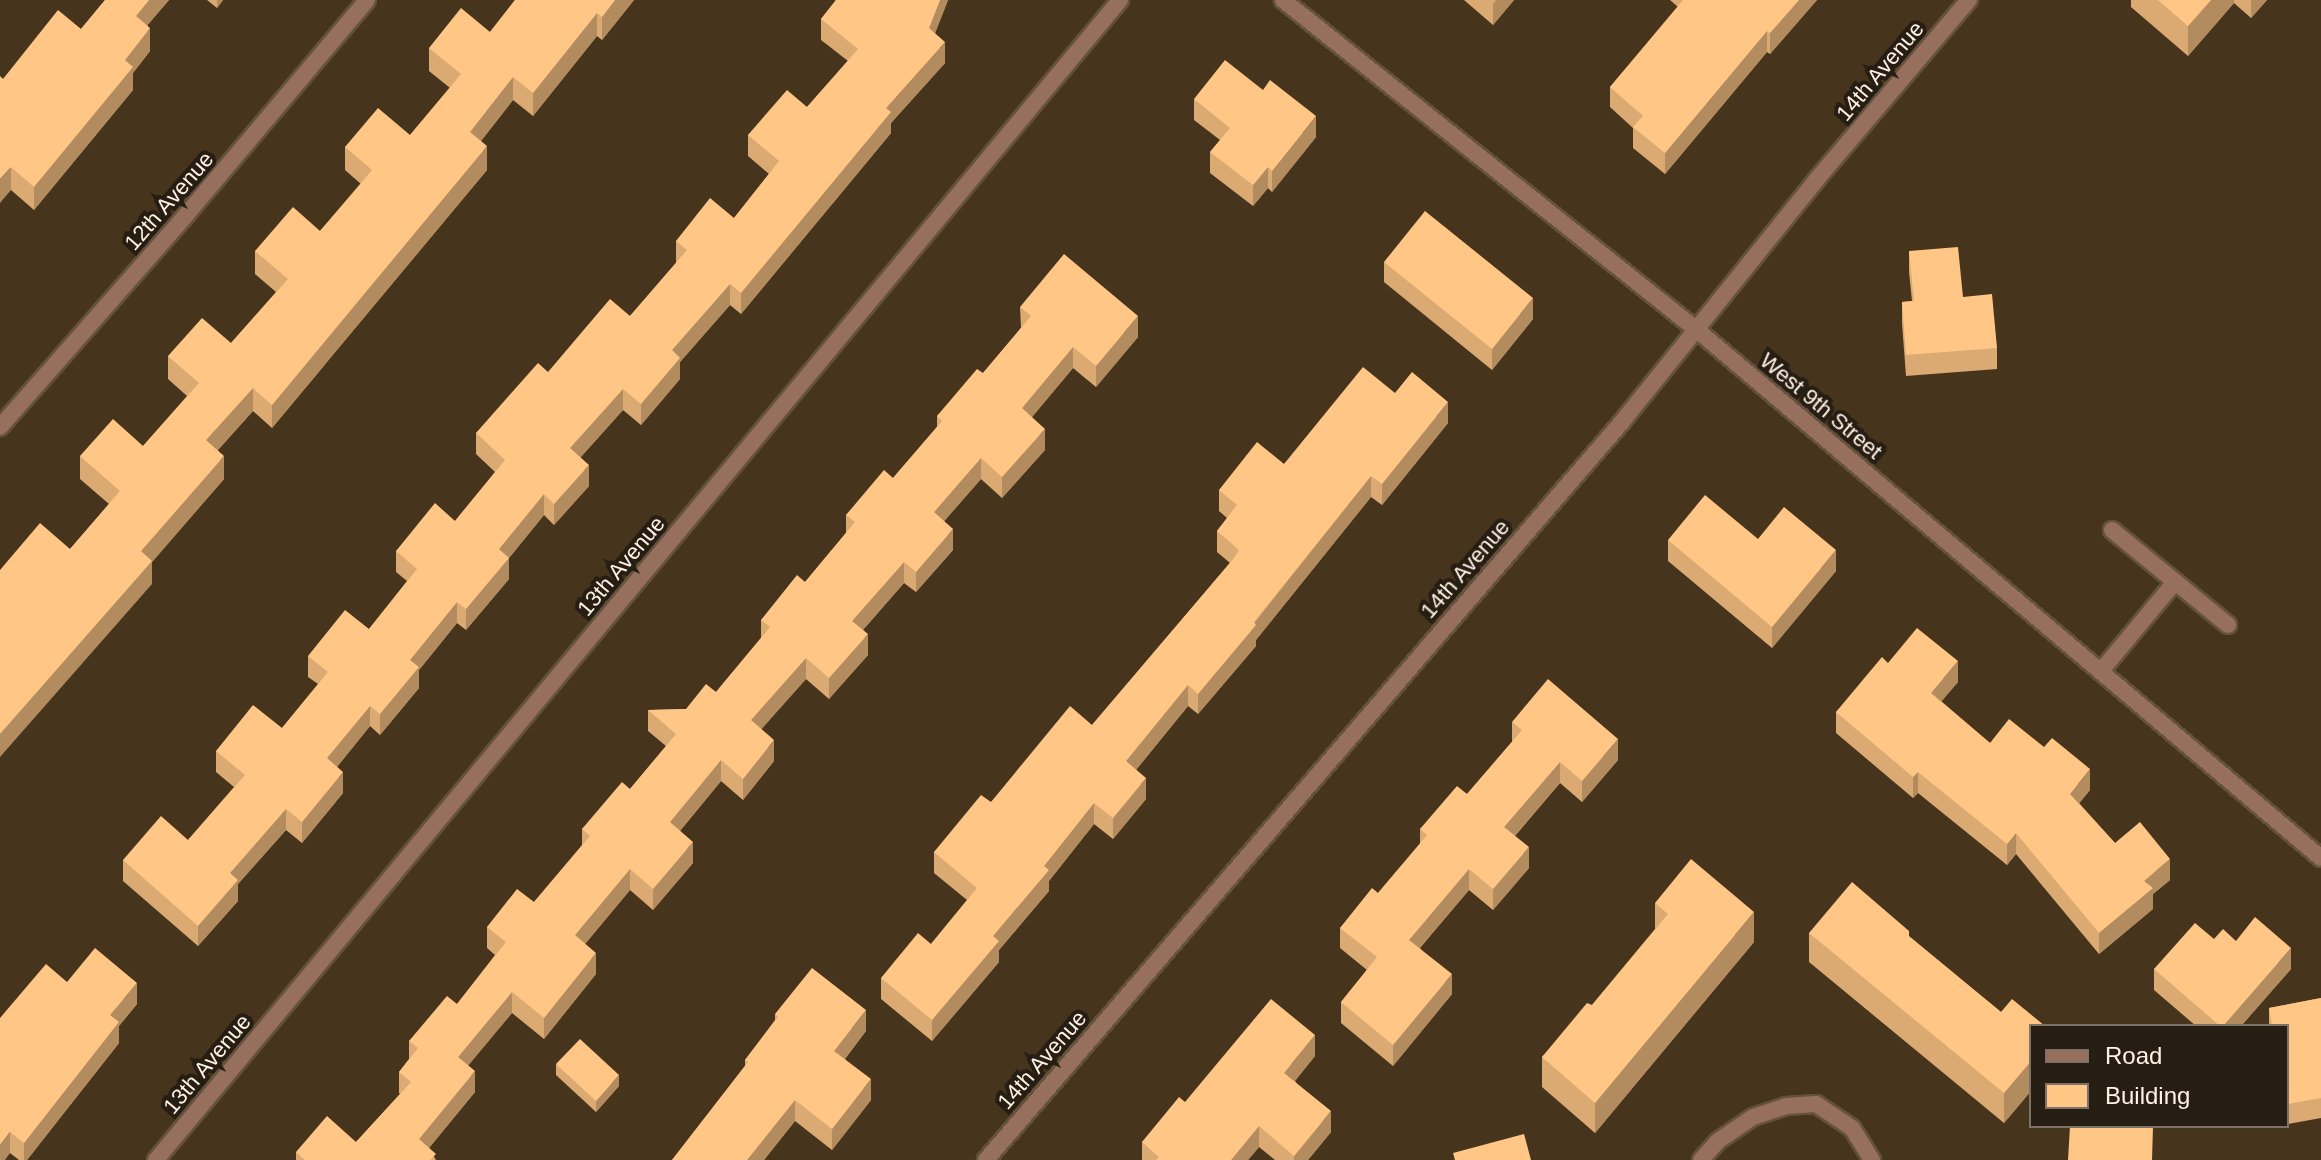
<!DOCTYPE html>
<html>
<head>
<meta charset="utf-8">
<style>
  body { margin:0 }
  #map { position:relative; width:2321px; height:1160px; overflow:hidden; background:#47341d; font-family:Arial,sans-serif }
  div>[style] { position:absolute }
  .roads { filter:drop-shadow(2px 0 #64523d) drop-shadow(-2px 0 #64523d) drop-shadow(0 2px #64523d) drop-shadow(0 -2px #64523d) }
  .lane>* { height:16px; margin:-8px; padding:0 8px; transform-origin:8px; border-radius:8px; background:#97705d }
  .street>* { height:16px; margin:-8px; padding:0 8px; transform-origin:8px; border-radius:8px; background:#97705d }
  .wall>* { inset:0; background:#dbaa73 }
  .shaded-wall>* { inset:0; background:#b28b5e }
  .building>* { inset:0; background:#ffc686 }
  span { translate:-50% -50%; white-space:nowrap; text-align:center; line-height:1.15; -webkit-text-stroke:8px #261d13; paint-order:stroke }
  .street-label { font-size:22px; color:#fff2e4 }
  .legend { position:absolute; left:2029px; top:1024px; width:260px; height:104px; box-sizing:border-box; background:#261d13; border:2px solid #7d7267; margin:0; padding:10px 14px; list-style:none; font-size:24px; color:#fff2e4 }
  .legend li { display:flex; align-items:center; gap:16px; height:40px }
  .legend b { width:40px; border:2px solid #7d7267 }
</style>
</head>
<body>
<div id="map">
  <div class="roads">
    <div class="lane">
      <i style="left:2112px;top:530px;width:150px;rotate:39.3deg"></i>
      <i style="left:2101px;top:671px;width:116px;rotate:-50.3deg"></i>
    </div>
    <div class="street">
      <i style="left:1283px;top:0;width:529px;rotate:38.56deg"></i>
      <i style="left:1697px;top:330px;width:817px;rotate:40.24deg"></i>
      <i style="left:0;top:427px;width:282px;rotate:-48.7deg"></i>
      <i style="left:186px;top:215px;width:281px;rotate:-49.9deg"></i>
      <i style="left:156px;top:1160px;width:1508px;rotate:-50.27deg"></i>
      <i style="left:986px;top:1160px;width:973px;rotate:-49.25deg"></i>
      <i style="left:1621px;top:423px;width:313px;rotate:-51.2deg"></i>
      <i style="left:1817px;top:179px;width:235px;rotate:-49.7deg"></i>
      <i style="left:1701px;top:1160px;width:25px;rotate:-48deg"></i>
      <i style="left:1718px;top:1141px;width:42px;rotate:-34.4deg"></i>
      <i style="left:1753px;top:1117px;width:35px;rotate:-18deg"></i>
      <i style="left:1786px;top:1106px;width:30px;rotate:-4deg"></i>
      <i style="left:1816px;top:1104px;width:43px;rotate:33.7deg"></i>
      <i style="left:1852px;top:1128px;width:38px;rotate:58deg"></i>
    </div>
  </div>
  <div class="wall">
    <i style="clip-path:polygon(105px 0,169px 0,147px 25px,150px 51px,133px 73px,133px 90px,34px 210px,11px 190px,3px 79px,81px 29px)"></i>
    <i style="clip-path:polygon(207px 0,223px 0,217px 8px)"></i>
    <i style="clip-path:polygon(515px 0,634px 0,602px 40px,597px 36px,533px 116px,513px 100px,481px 141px,487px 170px,272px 428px,253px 411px,218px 450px,224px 479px,152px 562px,152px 584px,70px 549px,109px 504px,80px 479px,80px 456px,143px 446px,187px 396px,168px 379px,168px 356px,231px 343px,276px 292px,255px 274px,255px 251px,320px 231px,361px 184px,345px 170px,345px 147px,410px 135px,450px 88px,429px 71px,429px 48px,490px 32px)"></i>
    <i style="clip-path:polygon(836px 0,948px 0,935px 33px,945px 63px,891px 123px,891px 133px,741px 314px,730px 305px,680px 362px,680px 379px,641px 425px,623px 410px,580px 458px,589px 486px,554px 525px,544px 515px,509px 558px,509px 579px,466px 630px,457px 623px,419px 670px,419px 688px,380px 735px,370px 726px,337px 767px,343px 793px,302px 843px,286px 830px,238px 884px,238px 901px,198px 946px,123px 881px,123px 860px,188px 840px,234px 787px,216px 772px,216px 751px,282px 728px,318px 684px,308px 677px,308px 656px,369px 629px,407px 581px,396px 572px,396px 551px,455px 521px,495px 472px,476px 454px,476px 433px,548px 372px,630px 316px,676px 263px,676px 241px,734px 218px,769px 174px,748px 156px,748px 135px,807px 107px,848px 61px,821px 40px,821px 19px)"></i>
    <i style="clip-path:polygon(1464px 0,1514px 0,1493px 25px)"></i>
    <i style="clip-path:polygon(1670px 0,1817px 0,1770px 54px,1767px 52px,1665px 174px,1633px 148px,1633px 128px,1610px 107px,1610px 87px,1678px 7px)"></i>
    <i style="clip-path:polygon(2131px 0,2267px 0,2251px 18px,2234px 3px,2188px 56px,2131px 7px)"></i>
    <i style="clip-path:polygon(1194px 99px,1316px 137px,1272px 192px,1268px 188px,1253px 206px,1210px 173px,1210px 152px,1220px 140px,1194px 120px)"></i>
    <i style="clip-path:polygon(1909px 251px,1963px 297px,1997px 348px,1997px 369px,1906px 376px,1902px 323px,1902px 302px,1912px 301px,1909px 272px)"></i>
    <i style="clip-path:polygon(1384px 262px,1533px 319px,1492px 370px,1384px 282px)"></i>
    <i style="clip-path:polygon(1020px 307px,1138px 337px,1096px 387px,1073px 368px,1032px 417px,1045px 450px,1002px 498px,981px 479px,944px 521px,953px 550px,916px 592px,904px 583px,863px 630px,868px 655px,829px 699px,806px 679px,761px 729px,774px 761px,743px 800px,721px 781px,680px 831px,693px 863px,653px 910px,630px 890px,585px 944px,596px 974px,544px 1039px,512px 1013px,468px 1065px,475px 1092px,429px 1148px,436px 1160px,296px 1160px,296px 1152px,356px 1142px,400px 1094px,399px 1093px,399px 1072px,409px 1059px,409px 1041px,457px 1004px,495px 955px,487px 948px,487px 927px,534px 902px,582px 845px,582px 829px,630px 789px,666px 746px,648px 731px,648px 710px,686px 709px,716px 692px,761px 638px,761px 620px,805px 582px,846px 533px,846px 515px,893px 478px,937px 427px,937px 416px,983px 373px,1021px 328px)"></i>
    <i style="clip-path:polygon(1395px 393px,1448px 423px,1382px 505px,1371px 497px,1256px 640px,1256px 646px,1198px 714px,1188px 706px,1136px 770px,1146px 799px,1113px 839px,1094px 824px,1049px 881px,1049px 891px,999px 950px,999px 962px,932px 1041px,881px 999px,881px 978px,931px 944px,967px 900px,934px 873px,934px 852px,991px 802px,1092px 725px,1230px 563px,1217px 552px,1217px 531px,1227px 518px,1219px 511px,1219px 490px,1284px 464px)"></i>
    <i style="clip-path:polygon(1668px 540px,1836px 571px,1772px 648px,1668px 561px)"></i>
    <i style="clip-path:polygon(1888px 663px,1958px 682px,1941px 701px,1990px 743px,2090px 790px,2079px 803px,2115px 843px,2170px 880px,2153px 894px,2153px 909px,2099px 954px,2016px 854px,2007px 865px,1918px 793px,1913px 798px,1836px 733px,1836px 712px)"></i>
    <i style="clip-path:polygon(1512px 722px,1618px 760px,1582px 802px,1560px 783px,1515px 836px,1529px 868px,1493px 910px,1469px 890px,1420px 948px,1452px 994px,1393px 1066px,1341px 1023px,1341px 1002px,1367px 970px,1340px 948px,1340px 928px,1378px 893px,1420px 844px,1420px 829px,1467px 794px,1512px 742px)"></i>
    <i style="clip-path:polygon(1655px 903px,1754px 942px,1595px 1133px,1542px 1087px,1542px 1057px,1592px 1005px,1655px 929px)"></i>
    <i style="clip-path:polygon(1809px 933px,1909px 937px,2001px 1012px,2031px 1026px,2031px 1091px,2004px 1123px,1809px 962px)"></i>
    <i style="clip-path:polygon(2214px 939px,2236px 941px,2291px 969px,2241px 1026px,2196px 1026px,2154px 990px,2154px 969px)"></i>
    <i style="clip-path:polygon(67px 982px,137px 1004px,119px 1026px,119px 1043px,27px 1160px,19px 1160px,10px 1153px,0 1160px)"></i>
    <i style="clip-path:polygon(2321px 998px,2321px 1118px,2288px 1124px,2287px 1118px,2287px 1026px,2269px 1026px,2269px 1008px)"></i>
    <i style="clip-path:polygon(775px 1014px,866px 1031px,845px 1059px,871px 1100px,832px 1150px,795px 1121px,764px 1160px,672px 1160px,745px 1066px,745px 1060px,775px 1020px)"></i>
    <i style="clip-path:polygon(1315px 1056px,1295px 1081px,1331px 1132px,1308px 1160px,1275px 1160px,1259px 1147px,1248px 1160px,1142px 1160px,1142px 1142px,1185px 1102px)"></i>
    <i style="clip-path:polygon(556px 1064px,619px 1086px,596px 1112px,556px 1075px)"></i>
  </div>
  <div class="shaded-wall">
    <i style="clip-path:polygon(149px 0,169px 0,136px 39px,136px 16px)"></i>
    <i style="clip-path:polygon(217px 0,223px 0,217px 8px)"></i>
    <i style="clip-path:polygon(615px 0,634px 0,602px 40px,602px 17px)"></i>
    <i style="clip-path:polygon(940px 0,948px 0,929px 49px,929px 28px)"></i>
    <i style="clip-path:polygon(1496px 0,1514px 0,1493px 25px,1493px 4px)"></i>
    <i style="clip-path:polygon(1799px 0,1817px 0,1770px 54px,1770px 33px)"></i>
    <i style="clip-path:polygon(2211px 0,2234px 0,2234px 3px,2188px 56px,2188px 26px)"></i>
    <i style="clip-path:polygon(2251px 0,2267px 0,2251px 18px)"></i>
    <i style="clip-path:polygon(597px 13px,597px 36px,533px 116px,533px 93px)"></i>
    <i style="clip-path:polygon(150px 28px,150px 51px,133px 73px,133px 90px,34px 210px,34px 187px,125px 60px)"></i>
    <i style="clip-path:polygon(1767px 31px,1767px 52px,1665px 174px,1665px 153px)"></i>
    <i style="clip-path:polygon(945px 42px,945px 63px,891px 123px,891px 133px,741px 314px,741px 293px,886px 108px)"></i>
    <i style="clip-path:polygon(513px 77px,513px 100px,470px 155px,470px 132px)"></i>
    <i style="clip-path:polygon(1316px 116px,1316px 137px,1272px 192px,1272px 171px)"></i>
    <i style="clip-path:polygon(487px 146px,487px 170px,272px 428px,272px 405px)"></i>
    <i style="clip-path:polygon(11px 167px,11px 190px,0 203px,0 179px)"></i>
    <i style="clip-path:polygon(1268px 167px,1268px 188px,1253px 206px,1253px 185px)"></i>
    <i style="clip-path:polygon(730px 284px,730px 305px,680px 362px,680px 379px,641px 425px,641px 404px,672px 350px)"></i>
    <i style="clip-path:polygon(1533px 298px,1533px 319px,1492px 370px,1492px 349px)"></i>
    <i style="clip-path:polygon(1138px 316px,1138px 337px,1096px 387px,1096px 366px)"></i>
    <i style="clip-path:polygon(1073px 347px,1073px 368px,1022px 429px,1022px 408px)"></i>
    <i style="clip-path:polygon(253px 388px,253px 411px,206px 463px,206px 440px)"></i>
    <i style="clip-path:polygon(623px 389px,623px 410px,570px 469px,570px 448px)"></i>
    <i style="clip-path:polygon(1448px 402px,1448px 423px,1382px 505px,1382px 484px)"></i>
    <i style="clip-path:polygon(1045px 429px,1045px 450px,1002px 498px,1002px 477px)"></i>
    <i style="clip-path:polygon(224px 456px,224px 479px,152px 562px,152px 584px,0 757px,0 734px,141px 551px)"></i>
    <i style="clip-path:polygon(981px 458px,981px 479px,934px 533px,934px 512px)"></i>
    <i style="clip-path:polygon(589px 465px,589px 486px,554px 525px,554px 504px)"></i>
    <i style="clip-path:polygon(1371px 476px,1371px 497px,1256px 640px,1256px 646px,1198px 714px,1198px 694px)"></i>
    <i style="clip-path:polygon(544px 494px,544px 515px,509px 558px,509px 579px,466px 630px,466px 609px,499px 549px)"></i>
    <i style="clip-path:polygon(953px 529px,953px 550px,916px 592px,916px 572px)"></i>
    <i style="clip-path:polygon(1836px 550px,1836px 571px,1772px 648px,1772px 627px)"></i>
    <i style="clip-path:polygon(904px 562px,904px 583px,852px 642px,852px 621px)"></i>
    <i style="clip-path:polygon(457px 602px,457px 623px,419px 670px,419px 688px,380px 735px,380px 714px,410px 660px)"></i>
    <i style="clip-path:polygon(868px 634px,868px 655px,829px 699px,829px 678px)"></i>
    <i style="clip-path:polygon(806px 658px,806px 679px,751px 741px,751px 720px)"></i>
    <i style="clip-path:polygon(1958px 661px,1958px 682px,1931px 714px,1931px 693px)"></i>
    <i style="clip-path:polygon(1188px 685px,1188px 706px,1126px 782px,1126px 761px)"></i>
    <i style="clip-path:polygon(370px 706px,370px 726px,327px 779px,327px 758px)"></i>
    <i style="clip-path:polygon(1618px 739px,1618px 760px,1582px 802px,1582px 781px)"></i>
    <i style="clip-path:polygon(774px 740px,774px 761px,743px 800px,743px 779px)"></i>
    <i style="clip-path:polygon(721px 760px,721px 781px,670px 843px,670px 822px)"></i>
    <i style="clip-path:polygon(1560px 762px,1560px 783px,1504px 848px,1504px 827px)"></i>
    <i style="clip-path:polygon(2090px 769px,2090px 790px,2070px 815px,2070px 794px)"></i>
    <i style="clip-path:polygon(343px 772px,343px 793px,302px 843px,302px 822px)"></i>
    <i style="clip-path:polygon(1918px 772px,1918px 793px,1913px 798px,1913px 777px)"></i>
    <i style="clip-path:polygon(1146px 778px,1146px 799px,1113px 839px,1113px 818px)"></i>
    <i style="clip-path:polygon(1094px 803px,1094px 824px,1049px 881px,1049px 891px,999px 950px,999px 962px,932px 1041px,932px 1020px,1044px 866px)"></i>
    <i style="clip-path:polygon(286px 809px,286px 830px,238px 884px,238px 901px,198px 946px,198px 926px,230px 873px)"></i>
    <i style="clip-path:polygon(2016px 833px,2016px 854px,2007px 865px,2007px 844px)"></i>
    <i style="clip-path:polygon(693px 842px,693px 863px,653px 910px,653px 889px)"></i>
    <i style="clip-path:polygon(1529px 847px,1529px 868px,1493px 910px,1493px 889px)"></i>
    <i style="clip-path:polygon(2170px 859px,2170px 880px,2153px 894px,2153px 909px,2099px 954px,2099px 933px,2144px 881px)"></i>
    <i style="clip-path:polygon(630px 869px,630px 890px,575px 956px,575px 935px)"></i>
    <i style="clip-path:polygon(1469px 869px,1469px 890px,1409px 960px,1409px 940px)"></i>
    <i style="clip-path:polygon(1754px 912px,1754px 942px,1595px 1133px,1595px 1103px)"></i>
    <i style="clip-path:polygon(2291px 948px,2291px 969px,2241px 1026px,2223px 1026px)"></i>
    <i style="clip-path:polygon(596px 953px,596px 974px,544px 1039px,544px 1018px)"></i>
    <i style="clip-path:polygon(1452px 974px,1452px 994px,1393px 1066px,1393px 1045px)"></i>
    <i style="clip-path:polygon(137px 983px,137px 1004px,119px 1026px,119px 1043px,27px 1160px,24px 1160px,24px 1143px,110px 1015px)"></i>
    <i style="clip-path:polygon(512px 992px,512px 1013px,458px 1078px,458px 1057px)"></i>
    <i style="clip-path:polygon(866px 1010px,866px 1031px,834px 1072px,834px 1051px)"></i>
    <i style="clip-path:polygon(1315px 1035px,1315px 1056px,1284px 1094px,1284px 1073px)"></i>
    <i style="clip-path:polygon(2031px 1061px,2031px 1091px,2004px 1123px,2004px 1093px)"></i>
    <i style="clip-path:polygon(475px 1071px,475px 1092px,419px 1160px,419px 1139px)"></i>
    <i style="clip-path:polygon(619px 1075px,619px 1086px,596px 1112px,596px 1101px)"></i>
    <i style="clip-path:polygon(871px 1079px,871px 1100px,832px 1150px,832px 1129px)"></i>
    <i style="clip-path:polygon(795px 1100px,795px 1121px,764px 1160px,747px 1160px)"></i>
    <i style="clip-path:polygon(1331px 1111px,1331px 1132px,1308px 1160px,1294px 1160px,1294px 1156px)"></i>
    <i style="clip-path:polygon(1259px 1126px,1259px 1147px,1248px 1160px,1231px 1160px)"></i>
    <i style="clip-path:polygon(10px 1132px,10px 1153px,5px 1160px,0 1160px,0 1145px)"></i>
  </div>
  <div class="building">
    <i style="clip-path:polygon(105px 0,149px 0,136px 16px,150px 28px,125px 60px,133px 67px,34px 187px,11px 167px,0 179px,0 76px,3px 79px,58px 10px,81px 29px)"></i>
    <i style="clip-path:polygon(515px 0,615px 0,602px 17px,597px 13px,533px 93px,513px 77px,470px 132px,487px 146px,272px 405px,253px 388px,206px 440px,224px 456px,141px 551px,152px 561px,0 734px,0 570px,40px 523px,70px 549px,120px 491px,80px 456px,113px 419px,143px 446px,199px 383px,168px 356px,202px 318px,231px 343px,288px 279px,255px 251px,293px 207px,320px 231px,372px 170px,345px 147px,378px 108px,410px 135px,461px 74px,429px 48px,461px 8px,490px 32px)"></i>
    <i style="clip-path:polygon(836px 0,940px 0,929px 28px,945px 42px,886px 108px,891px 112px,741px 293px,730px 284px,672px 350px,680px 358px,641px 404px,623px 389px,570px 448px,589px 465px,554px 504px,544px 494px,499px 549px,509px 558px,466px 609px,457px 602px,410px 660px,419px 667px,380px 714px,370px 706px,327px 758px,343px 772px,302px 822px,286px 809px,230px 873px,238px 880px,198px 926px,123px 860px,161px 816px,188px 840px,245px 775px,216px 751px,253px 705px,282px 728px,328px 672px,308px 656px,345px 610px,369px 629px,417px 569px,396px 551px,435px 503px,455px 521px,505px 460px,476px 433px,538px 363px,548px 372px,610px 299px,630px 316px,687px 250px,676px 241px,710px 198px,734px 218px,779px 161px,748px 135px,787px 90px,807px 107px,858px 49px,821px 19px)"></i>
    <i style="clip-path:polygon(1683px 0,1799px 0,1770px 33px,1767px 31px,1665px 153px,1633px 127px,1643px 116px,1610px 87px)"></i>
    <i style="clip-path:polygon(2158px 0,2211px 0,2188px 26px)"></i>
    <i style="clip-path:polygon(1225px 60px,1263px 90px,1270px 80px,1316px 116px,1272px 171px,1268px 167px,1253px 185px,1210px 152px,1230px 128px,1194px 99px)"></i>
    <i style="clip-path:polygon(1425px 211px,1533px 298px,1492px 349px,1384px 262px)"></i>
    <i style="clip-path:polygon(1958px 247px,1963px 297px,1992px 294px,1997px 348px,1906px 355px,1902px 302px,1914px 301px,1909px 251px)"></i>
    <i style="clip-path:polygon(1064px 254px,1138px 316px,1096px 366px,1073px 347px,1022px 408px,1045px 429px,1002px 477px,981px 458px,934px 512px,953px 529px,916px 572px,904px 562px,852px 621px,868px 634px,829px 678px,806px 658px,751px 720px,774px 740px,743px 779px,721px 760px,670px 822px,693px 842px,653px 889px,630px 869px,575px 935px,596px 953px,544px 1018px,512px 992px,458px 1057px,475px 1071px,419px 1139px,436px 1154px,430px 1160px,305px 1160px,296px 1152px,327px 1116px,356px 1142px,411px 1082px,399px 1072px,418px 1048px,409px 1041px,447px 996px,457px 1004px,506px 942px,487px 927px,517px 889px,534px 902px,590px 836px,582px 829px,622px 782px,630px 789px,676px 734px,648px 710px,686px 709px,706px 684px,716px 692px,770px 627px,761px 620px,797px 575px,805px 582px,855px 522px,846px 515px,884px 470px,893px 478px,942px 421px,937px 416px,977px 369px,983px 373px,1031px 316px,1020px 307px)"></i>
    <i style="clip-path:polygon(1363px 367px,1395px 393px,1412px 372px,1448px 402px,1382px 484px,1371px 476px,1254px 622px,1256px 625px,1198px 694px,1188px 685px,1126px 761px,1146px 778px,1113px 818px,1094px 803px,1044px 866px,1049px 870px,993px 936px,999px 941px,932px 1020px,881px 978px,918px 933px,931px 944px,977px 888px,934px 852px,981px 795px,991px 802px,1070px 706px,1092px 725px,1234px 558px,1239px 550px,1217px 531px,1237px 505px,1219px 490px,1257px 442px,1284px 464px)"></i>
    <i style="clip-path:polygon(1705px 495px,1758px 539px,1784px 507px,1836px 550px,1772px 627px,1668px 540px)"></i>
    <i style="clip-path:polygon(1917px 628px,1958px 661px,1931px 693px,1990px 743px,2009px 719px,2044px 747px,2052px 738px,2090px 769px,2070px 794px,2115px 843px,2140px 822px,2170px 859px,2144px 881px,2153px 888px,2099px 933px,2016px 833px,2007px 844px,1918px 772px,1913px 777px,1836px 712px,1882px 657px,1888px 663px)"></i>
    <i style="clip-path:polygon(1548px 679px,1618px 739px,1582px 781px,1560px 762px,1504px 827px,1529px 847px,1493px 889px,1469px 869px,1409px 940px,1452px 974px,1393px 1045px,1341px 1002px,1377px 957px,1340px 928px,1372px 888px,1378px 893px,1427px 835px,1420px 829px,1457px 786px,1467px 794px,1522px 730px,1512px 722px)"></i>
    <i style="clip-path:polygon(1691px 859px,1754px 912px,1595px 1103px,1542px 1057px,1587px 1003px,1592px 1005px,1668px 914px,1655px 903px)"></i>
    <i style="clip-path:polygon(1852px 882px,1909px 931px,1909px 936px,2001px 1012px,2012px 999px,2045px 1026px,2031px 1026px,2031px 1061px,2004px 1093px,1809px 933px)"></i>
    <i style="clip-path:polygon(2255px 917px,2291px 948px,2223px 1026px,2220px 1026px,2154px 969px,2195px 923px,2214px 939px,2223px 929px,2236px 941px)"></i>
    <i style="clip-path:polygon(95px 948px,137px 983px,110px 1015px,119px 1022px,24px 1143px,10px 1132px,0 1145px,0 1018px,46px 964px,67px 982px)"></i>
    <i style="clip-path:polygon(812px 968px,866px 1010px,834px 1051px,871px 1079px,832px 1129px,795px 1100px,747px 1160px,672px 1160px,748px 1062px,745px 1060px,778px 1017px,775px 1014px)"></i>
    <i style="clip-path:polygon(2321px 998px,2321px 1098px,2288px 1104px,2287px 1097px,2287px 1026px,2272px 1026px,2269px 1008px)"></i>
    <i style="clip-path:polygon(1271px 999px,1315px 1035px,1284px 1073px,1331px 1111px,1294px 1156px,1259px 1126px,1231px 1160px,1156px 1160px,1159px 1157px,1142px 1142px,1179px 1097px,1185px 1102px)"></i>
    <i style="clip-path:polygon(580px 1039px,619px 1075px,596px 1101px,556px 1064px)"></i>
    <i style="clip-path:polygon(2070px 1126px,2153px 1126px,2152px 1160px,2068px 1160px)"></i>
    <i style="clip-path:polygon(1524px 1134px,1531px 1160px,1455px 1160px,1453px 1153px)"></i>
  </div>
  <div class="street-label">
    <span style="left:1880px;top:71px;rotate:-50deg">14th Avenue</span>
    <span style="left:169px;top:201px;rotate:-49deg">12th Avenue</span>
    <span style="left:1821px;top:406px;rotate:40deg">West 9th Street</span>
    <span style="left:621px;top:566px;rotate:-50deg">13th Avenue</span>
    <span style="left:1465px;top:569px;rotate:-49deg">14th Avenue</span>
    <span style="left:1042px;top:1060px;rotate:-49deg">14th Avenue</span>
    <span style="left:207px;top:1064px;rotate:-50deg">13th Avenue</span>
  </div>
  <ul class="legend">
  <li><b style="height:10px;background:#97705d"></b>Road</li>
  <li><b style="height:22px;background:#ffc686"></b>Building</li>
  </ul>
</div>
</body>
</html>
